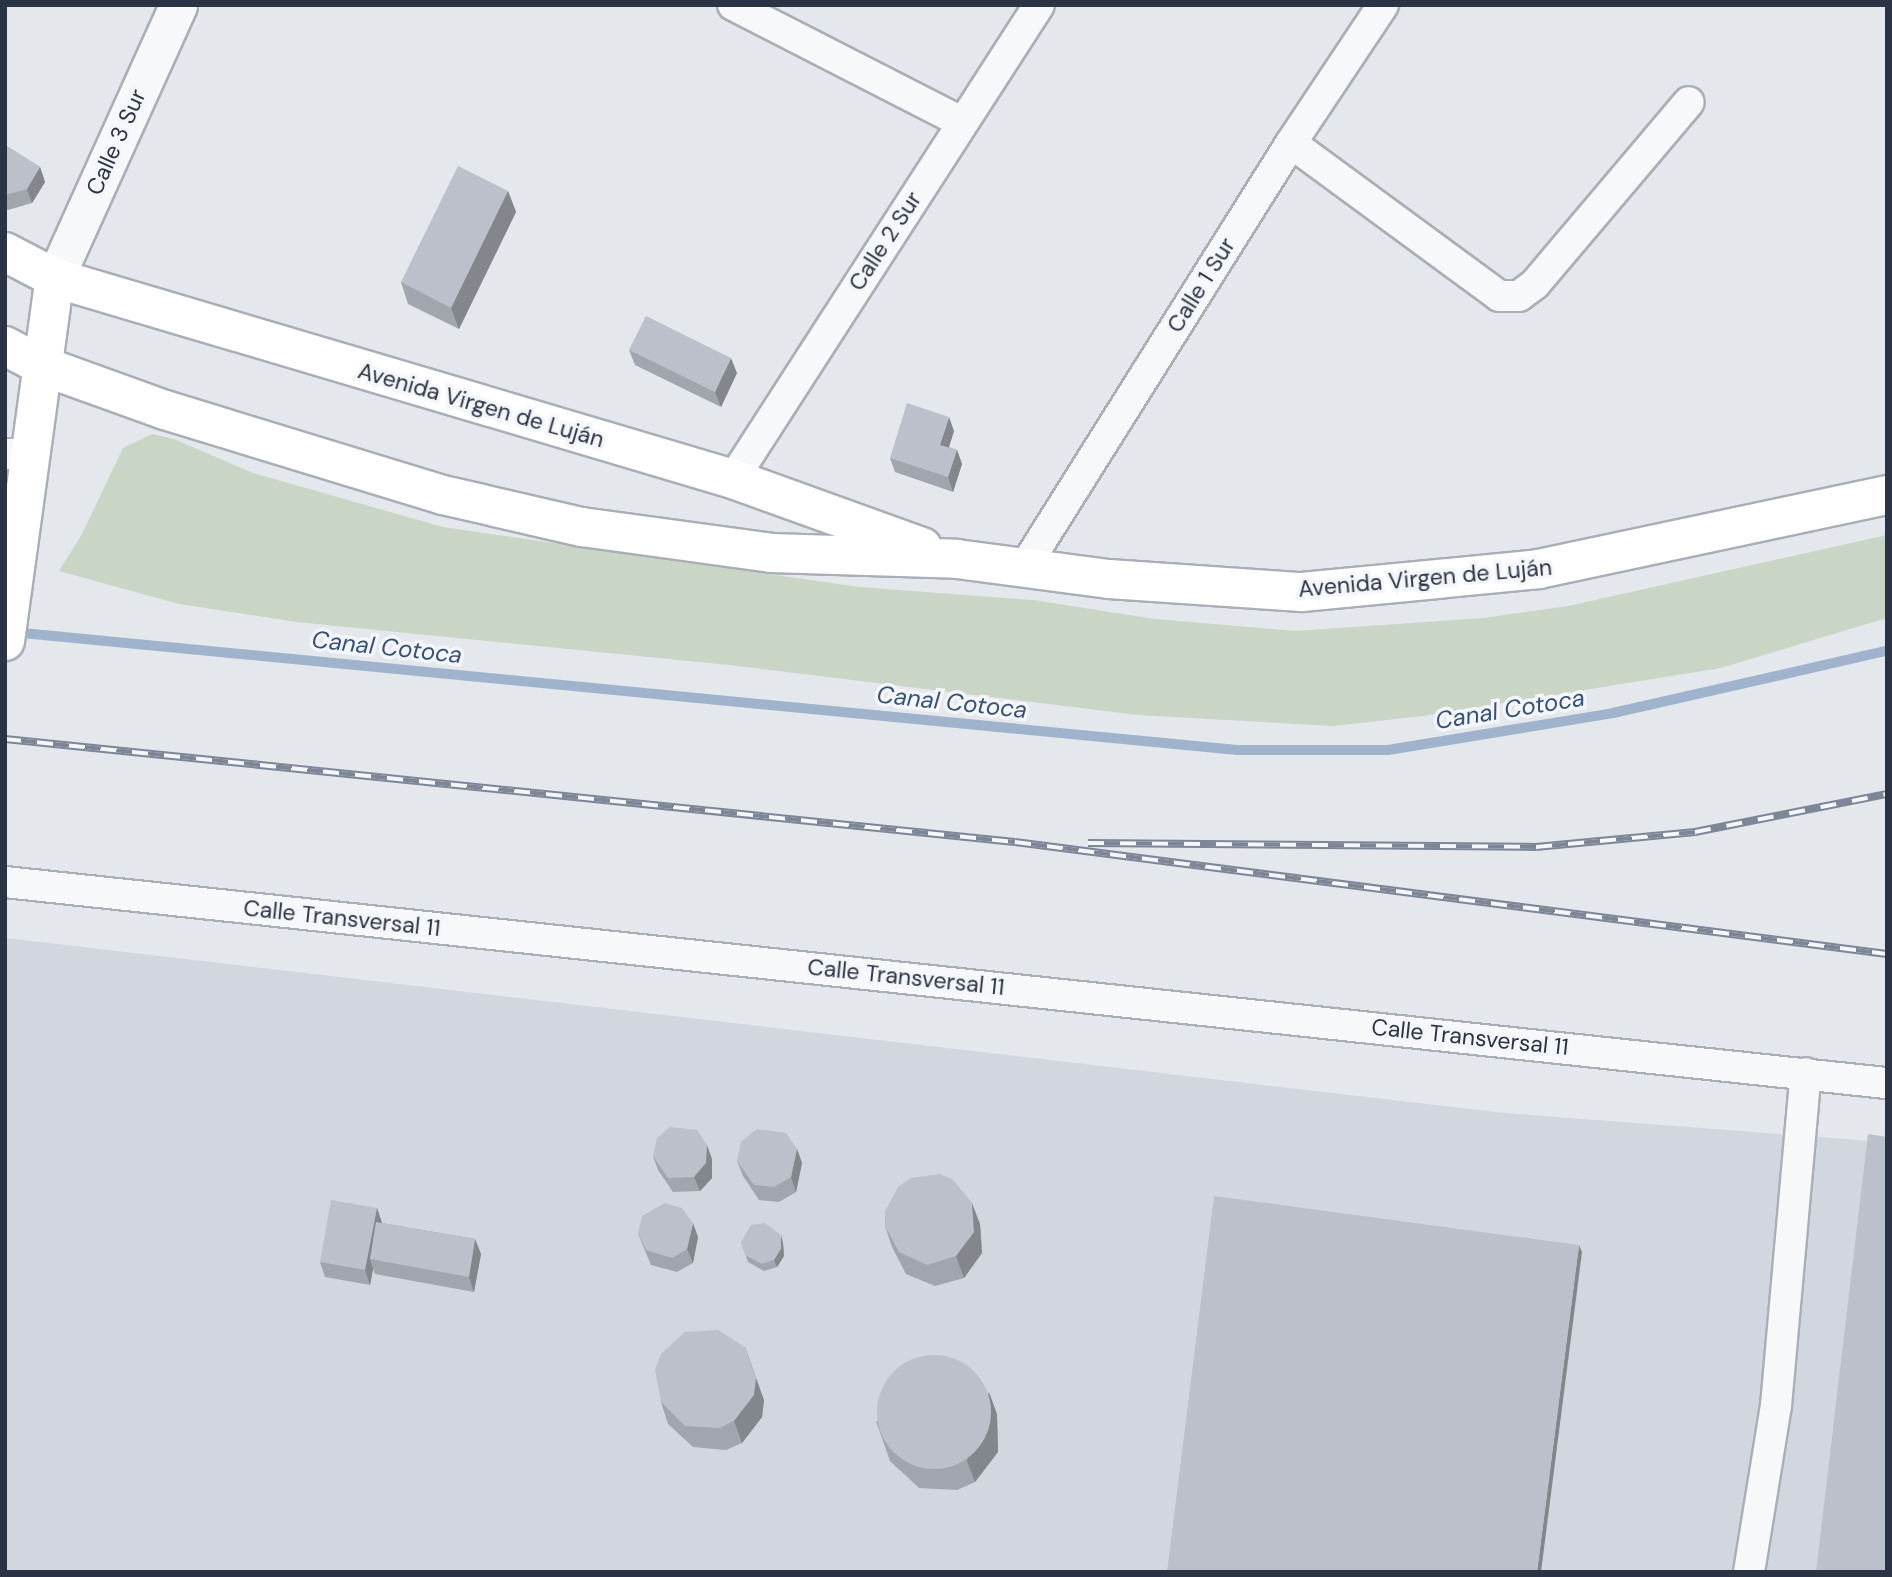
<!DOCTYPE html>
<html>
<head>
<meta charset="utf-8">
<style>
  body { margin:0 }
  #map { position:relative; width:1892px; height:1577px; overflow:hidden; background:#e4e7ec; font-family:"DM Sans",sans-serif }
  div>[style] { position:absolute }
  .built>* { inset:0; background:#d2d6de }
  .green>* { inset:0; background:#c9d6c5 }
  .stream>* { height:10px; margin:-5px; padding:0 5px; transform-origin:5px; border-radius:5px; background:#9fb4cc }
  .roads { filter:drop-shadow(2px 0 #a9aeb7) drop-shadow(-2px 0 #a9aeb7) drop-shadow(0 2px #a9aeb7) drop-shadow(0 -2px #a9aeb7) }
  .minor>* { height:30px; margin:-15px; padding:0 15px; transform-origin:15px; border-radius:15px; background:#f7f8fa }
  .tertiary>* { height:37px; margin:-18.5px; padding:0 18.5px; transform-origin:18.5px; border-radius:18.5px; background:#f7f8fa }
  .secondary>* { height:38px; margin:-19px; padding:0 19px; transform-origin:19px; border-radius:19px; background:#fff }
  .rail>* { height:8px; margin-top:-4px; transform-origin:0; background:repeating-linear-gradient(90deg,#f4f6f9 0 16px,#7d8696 0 32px); box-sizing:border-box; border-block:2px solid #7d8696 }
  .wall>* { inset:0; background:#a1a5ae }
  .shaded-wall>* { inset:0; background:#83868d }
  .building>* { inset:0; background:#bbc0ca }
  .round { border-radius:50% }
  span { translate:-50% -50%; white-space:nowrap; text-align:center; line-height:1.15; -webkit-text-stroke:7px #f4f6f9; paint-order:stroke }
  .street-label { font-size:23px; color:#2b3445 }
  .water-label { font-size:24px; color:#34527a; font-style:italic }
  .frame { position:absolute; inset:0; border:7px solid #2b3445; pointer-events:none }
</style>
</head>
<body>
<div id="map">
  <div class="built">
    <i style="clip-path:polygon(5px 938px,1504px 1113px,1871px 1141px,1887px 1572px,5px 1572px)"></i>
  </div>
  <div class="green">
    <i style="clip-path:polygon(152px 434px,174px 439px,253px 473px,443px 527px,859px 587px,1033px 600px,1155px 619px,1296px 631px,1483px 618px,1568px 606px,1887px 535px,1887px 618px,1721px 668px,1423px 716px,1333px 726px,1138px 715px,729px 665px,297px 622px,179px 604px,59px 571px,82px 534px,123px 448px)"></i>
  </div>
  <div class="stream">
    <i style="left:12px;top:632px;width:1231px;rotate:5.5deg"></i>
    <i style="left:1237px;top:750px;width:151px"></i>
    <i style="left:1388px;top:750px;width:228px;rotate:-9.3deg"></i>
    <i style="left:1613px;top:713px;width:281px;rotate:-12.8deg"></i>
  </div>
  <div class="roads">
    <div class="minor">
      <i style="left:733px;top:5px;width:257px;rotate:27.1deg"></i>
      <i style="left:1291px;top:143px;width:258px;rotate:36.3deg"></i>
      <i style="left:1499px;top:296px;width:20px"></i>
      <i style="left:1519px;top:296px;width:20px;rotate:-37deg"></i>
      <i style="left:1535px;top:284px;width:238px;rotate:-49.8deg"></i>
      <i style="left:5px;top:454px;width:24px"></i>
      <i style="left:733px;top:479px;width:564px;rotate:-57.15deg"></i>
      <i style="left:1024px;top:568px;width:502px;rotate:-57.86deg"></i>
      <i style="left:1291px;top:143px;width:166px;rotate:-56.3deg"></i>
      <i style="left:5px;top:882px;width:1893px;rotate:6.1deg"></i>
      <i style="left:1749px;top:1572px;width:168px;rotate:-80.8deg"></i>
      <i style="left:1776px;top:1406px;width:334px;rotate:-84.9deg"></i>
    </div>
    <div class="tertiary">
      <i style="left:55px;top:278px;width:299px;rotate:-65.7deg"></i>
    </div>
    <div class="secondary">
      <i style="left:5px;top:252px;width:56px;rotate:27.5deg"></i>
      <i style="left:55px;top:278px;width:707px;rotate:16.51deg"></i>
      <i style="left:733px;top:479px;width:201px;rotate:19.8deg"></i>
      <i style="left:5px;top:346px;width:40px;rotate:28deg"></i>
      <i style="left:40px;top:365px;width:133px;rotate:19.8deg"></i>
      <i style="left:165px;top:410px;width:291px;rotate:17deg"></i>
      <i style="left:443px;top:495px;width:143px;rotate:13deg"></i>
      <i style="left:582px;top:527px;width:191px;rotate:7.8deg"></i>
      <i style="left:771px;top:553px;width:186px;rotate:1.8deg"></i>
      <i style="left:957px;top:559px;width:153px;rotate:7.5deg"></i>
      <i style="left:1109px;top:579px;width:193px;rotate:3.9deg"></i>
      <i style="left:1302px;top:592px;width:238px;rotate:-5.5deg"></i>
      <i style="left:1539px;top:569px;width:356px;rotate:-12deg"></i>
      <i style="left:5px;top:641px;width:366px;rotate:-82.2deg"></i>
    </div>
  </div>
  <div class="rail">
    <i style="left:5px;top:739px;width:1015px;rotate:5.82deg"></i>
    <i style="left:1015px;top:842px;width:879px;rotate:7.32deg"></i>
    <i style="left:1088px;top:843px;width:448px;rotate:0.5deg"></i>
    <i style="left:1536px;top:847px;width:160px;rotate:-5.4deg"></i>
    <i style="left:1695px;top:832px;width:196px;rotate:-11.2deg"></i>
  </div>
  <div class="wall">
    <i style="clip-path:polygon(5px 145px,40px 167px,45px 182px,32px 203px,8px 210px,5px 208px)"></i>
    <i style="clip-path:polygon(508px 191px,516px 212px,459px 329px,408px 304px,401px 282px)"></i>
    <i style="clip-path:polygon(629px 350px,737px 373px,721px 407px,635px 365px)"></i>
    <i style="clip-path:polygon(954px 431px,949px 447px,957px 450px,962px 464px,953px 492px,895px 472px,890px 458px)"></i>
    <i style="clip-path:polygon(797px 1149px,802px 1163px,796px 1192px,779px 1202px,759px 1200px,743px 1176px,737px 1161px)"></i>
    <i style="clip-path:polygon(653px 1156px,712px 1159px,712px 1178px,700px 1191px,673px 1192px,658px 1170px)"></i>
    <i style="clip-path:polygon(377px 1208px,382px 1223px,475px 1239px,481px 1254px,474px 1292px,375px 1274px,373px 1269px,370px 1285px,325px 1277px,320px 1262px)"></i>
    <i style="clip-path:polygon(980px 1224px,982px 1253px,964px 1278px,935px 1286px,906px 1274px,892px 1247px,885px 1226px)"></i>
    <i style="clip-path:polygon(638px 1234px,698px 1237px,693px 1263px,677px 1272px,651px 1265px)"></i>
    <i style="clip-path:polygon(741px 1242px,783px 1243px,784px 1256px,777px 1267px,764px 1271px,748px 1262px)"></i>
    <i style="clip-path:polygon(764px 1400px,762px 1417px,742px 1443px,726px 1450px,693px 1447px,668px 1424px,661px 1402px)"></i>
    <i style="clip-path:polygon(997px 1414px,998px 1452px,975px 1482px,957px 1490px,919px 1488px,890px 1461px,876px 1421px)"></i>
  </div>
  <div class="shaded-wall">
    <i style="clip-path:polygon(40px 167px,45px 182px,32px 203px,27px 189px)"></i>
    <i style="clip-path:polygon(508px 191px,516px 212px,459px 329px,451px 308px)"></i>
    <i style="clip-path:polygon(731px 358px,737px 373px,721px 407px,715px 392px)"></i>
    <i style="clip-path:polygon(949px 417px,954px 431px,945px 459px,940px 445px)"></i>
    <i style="clip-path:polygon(957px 450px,962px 464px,953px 492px,948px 477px)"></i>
    <i style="clip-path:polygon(707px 1145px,712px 1159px,712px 1178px,700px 1191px,694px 1177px)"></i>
    <i style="clip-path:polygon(797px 1149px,802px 1163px,796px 1192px,791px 1177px)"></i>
    <i style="clip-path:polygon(972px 1203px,980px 1224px,982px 1253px,964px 1278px,956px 1256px)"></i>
    <i style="clip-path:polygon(377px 1208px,382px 1223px,370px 1259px,373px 1269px,370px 1285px,365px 1270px)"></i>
    <i style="clip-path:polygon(693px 1223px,698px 1237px,693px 1263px,687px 1249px)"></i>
    <i style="clip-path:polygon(781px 1235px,783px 1243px,784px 1256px,777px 1267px,774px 1260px)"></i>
    <i style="clip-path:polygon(475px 1239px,481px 1254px,474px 1292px,469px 1277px)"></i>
    <i style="clip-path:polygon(1579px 1245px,1582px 1252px,1541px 1572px,1537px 1572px)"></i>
    <i style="clip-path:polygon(745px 1347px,764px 1400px,762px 1417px,742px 1443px,734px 1421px)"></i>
    <i style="clip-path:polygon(989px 1392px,997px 1414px,998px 1452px,975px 1482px,967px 1461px)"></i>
  </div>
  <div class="building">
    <i style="clip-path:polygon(5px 145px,40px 167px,27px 189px,5px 195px)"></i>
    <i style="clip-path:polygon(458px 166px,508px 191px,451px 308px,401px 282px)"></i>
    <i style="clip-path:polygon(646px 316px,731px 358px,715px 392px,629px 350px)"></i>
    <i style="clip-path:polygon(907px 403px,949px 417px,940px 445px,957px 450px,948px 477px,890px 458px)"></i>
    <i style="clip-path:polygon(670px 1127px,697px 1130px,707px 1145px,706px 1163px,694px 1177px,668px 1178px,653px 1156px,657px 1138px)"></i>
    <i style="clip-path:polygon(757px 1129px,786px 1133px,797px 1149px,791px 1177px,774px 1187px,754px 1185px,737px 1161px,741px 1142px)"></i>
    <i style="clip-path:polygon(1868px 1134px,1887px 1137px,1887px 1572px,1816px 1572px)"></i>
    <i style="clip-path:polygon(940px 1174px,953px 1180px,972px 1203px,974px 1232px,956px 1256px,927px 1265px,899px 1252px,885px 1226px,885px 1211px,899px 1186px,911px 1178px)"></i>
    <i style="clip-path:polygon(1214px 1196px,1579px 1245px,1537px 1572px,1167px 1572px)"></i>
    <i style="clip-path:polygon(331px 1200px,377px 1208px,365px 1270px,320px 1262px)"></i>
    <i style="clip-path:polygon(665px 1203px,682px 1208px,693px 1223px,687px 1249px,672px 1258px,646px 1250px,638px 1234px,642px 1216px)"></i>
    <i style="clip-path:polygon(376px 1222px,475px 1239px,469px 1277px,370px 1259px)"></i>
    <i style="clip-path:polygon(765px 1223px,781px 1235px,781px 1249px,774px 1260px,762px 1264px,745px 1255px,741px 1242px,751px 1225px)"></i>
    <i style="clip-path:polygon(718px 1330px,745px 1347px,756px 1378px,754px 1395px,734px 1421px,719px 1428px,685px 1426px,661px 1402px,655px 1370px,661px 1354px,685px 1332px)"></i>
    <i class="round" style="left:877px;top:1355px;width:114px;height:114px"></i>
  </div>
  <div class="street-label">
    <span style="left:116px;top:142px;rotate:-66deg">Calle 3 Sur</span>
    <span style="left:885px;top:241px;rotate:-57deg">Calle 2 Sur</span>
    <span style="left:1201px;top:285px;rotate:-58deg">Calle 1 Sur</span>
    <span style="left:481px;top:405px;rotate:16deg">Avenida Virgen de Luján</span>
    <span style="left:1425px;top:578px;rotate:-5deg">Avenida Virgen de Luján</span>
    <span style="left:342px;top:918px;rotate:6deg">Calle Transversal 11</span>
    <span style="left:906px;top:977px;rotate:6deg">Calle Transversal 11</span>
    <span style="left:1470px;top:1037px;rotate:6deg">Calle Transversal 11</span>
  </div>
  <div class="water-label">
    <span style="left:387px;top:647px;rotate:6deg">Canal Cotoca</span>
    <span style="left:952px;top:702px;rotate:6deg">Canal Cotoca</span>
    <span style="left:1510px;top:709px;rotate:-9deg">Canal Cotoca</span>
  </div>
  <div class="frame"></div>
</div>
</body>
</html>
